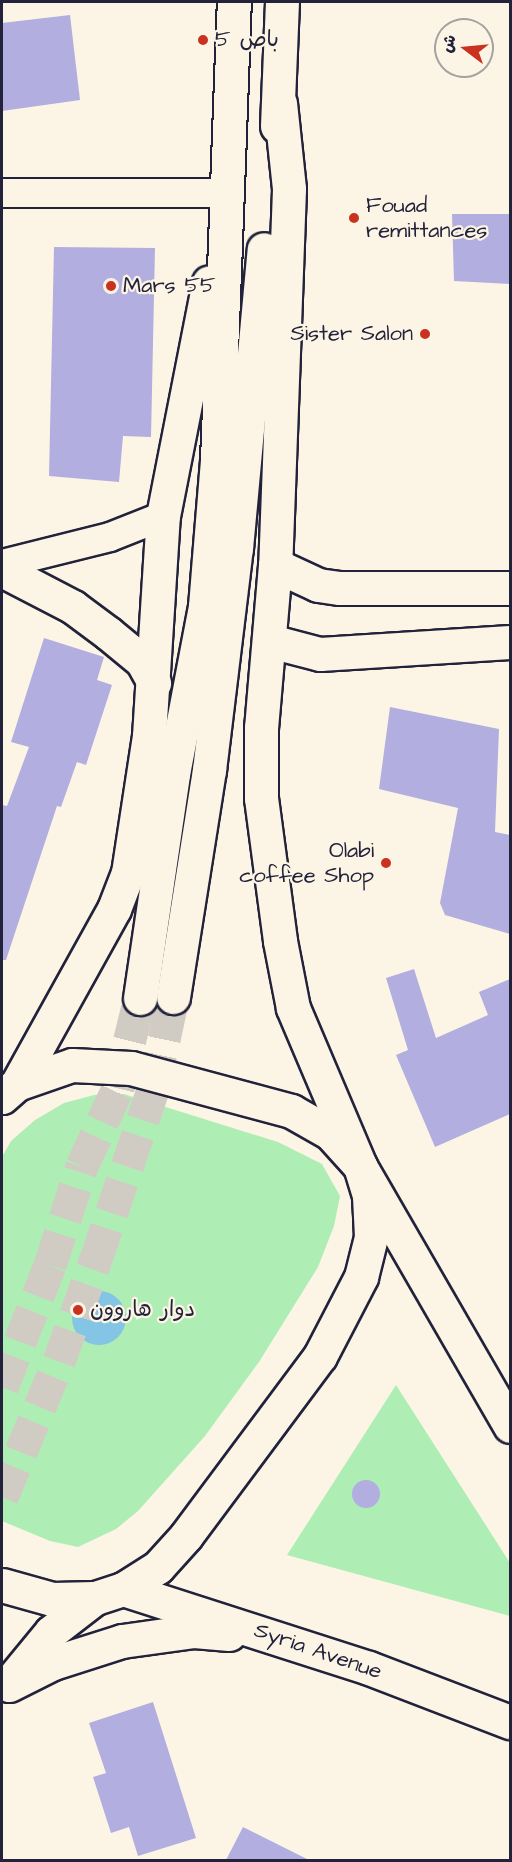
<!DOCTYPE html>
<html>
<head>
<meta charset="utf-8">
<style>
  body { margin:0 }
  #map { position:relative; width:512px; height:1862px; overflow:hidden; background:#fcf5e5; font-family:"Architects Daughter","Playpen Sans Arabic",sans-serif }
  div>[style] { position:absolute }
  .green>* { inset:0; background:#aeeeb5 }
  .water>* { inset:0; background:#84c4e4 }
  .round { border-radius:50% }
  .building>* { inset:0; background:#b2aedf }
  .primary-tunnel>* { height:33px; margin-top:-16.5px; transform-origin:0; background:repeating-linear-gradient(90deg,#d0cbc3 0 33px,transparent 0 49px) }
  .roads { filter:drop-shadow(2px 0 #22223b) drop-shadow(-2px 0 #22223b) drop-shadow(0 2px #22223b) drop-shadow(0 -2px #22223b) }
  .minor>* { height:28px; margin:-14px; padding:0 14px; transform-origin:14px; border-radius:14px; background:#fcf5e5 }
  .tertiary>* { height:33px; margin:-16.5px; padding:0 16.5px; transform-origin:16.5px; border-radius:16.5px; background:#fcf5e5 }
  .secondary>* { height:33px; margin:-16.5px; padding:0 16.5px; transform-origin:16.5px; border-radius:16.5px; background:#fcf5e5 }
  .primary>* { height:33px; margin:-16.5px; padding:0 16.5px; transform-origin:16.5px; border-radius:16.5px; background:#fcf5e5 }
  .dots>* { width:16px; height:16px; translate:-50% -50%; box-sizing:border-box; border:3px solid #fcf5e5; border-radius:50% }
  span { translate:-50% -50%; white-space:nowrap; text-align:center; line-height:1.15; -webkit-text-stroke:4.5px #fcf5e5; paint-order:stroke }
  .poi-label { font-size:22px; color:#22223b }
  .left { translate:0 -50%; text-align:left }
  .right { translate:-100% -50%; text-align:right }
  .street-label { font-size:22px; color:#22223b }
  .frame { position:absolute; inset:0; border:3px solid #22223b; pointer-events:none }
  .north { position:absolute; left:434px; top:18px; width:60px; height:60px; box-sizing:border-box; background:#fcf5e5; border:2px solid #a5a1a1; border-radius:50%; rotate:286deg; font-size:16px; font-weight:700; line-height:24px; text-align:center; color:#22223b }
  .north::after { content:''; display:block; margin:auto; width:21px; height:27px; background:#c8321e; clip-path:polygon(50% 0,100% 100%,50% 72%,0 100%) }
</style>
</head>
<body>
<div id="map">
  <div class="green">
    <i style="clip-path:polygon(124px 1094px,278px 1142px,322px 1164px,340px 1196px,334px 1226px,318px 1267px,259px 1362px,205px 1436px,138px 1511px,116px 1529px,78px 1547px,50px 1541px,2px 1521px,2px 1157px,11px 1141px,35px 1120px,64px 1103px,94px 1095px)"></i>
    <i style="clip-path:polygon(396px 1385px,510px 1563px,510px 1616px,287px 1555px)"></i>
  </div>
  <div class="water">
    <i class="round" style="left:72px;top:1291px;width:54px;height:54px"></i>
  </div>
  <div class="building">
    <i style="clip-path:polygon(70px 15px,80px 100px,2px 111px,2px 23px)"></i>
    <i style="clip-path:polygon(452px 214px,510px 214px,510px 284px,454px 281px)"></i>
    <i style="clip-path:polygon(54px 247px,155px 248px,151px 437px,123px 436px,119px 482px,49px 476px)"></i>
    <i style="clip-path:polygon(44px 638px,104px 657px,97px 680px,112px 685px,86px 765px,77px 762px,61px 807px,57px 806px,6px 960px,2px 960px,2px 805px,7px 806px,29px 747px,11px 742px)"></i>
    <i style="clip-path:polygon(390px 707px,499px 729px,495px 832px,510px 835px,510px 934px,445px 915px,440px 903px,458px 808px,379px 789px)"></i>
    <i style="clip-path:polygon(414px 969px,436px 1038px,488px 1015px,479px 992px,510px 979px,510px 1114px,435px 1147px,396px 1055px,408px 1050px,386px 978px)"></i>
    <i class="round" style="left:352px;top:1480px;width:28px;height:28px"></i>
    <i style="clip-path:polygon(153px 1702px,196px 1838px,138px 1856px,129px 1827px,111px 1833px,93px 1777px,106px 1773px,89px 1723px)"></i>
    <i style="clip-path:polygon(243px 1827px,309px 1860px,226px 1860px)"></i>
  </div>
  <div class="primary-tunnel">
    <i style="left:2px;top:1387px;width:131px;rotate:-68.5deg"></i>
    <i style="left:50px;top:1265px;width:104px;rotate:-72.1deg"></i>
    <i style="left:82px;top:1166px;width:86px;rotate:-65.2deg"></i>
    <i style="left:118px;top:1088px;width:93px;rotate:-76.3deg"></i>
    <i style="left:2px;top:1497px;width:147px;rotate:-67.3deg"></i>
    <i style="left:59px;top:1361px;width:109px;rotate:-70.1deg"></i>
    <i style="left:96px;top:1259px;width:182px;rotate:-71.4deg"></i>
    <i style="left:154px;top:1087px;width:92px;rotate:-78.1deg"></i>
  </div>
  <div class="roads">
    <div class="minor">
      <i style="left:2px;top:193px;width:226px"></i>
      <i style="left:2px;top:564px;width:111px;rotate:-14deg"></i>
      <i style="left:110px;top:537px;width:57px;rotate:-21.6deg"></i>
    </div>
    <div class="tertiary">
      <i style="left:275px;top:565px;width:47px;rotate:24.9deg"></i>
      <i style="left:318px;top:585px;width:22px;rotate:8deg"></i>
      <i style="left:340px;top:588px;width:170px"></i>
      <i style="left:270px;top:641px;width:52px;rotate:14.6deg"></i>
      <i style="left:320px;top:654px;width:190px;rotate:-3.6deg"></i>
    </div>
    <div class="secondary">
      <i style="left:2px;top:570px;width:80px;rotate:27.5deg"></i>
      <i style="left:73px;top:607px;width:44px;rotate:36.6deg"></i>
      <i style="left:108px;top:633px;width:44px;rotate:39.5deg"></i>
      <i style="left:142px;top:661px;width:25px;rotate:61deg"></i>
    </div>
    <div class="primary">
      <i style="left:280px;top:103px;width:86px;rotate:84deg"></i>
      <i style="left:289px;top:189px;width:376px;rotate:92.1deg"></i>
      <i style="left:275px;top:565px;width:163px;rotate:94.9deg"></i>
      <i style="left:261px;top:727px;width:71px;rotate:90deg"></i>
      <i style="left:261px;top:798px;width:144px;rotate:82.4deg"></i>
      <i style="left:280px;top:941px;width:68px;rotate:79deg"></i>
      <i style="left:293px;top:1008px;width:172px;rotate:67deg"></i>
      <i style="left:360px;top:1166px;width:300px;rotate:60deg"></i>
      <i style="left:277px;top:126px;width:124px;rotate:-87.7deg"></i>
      <i style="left:173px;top:997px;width:230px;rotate:-81deg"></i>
      <i style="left:209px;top:770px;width:224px;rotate:-83.1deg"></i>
      <i style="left:236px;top:548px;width:300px;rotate:-84.7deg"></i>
      <i style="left:140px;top:998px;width:226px;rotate:-81.6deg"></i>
      <i style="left:173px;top:774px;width:171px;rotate:-79.2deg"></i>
      <i style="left:205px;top:606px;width:145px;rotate:-85.3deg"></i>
      <i style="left:217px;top:461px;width:459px;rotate:-87.9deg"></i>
      <i style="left:17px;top:1084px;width:200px;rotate:-61deg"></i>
      <i style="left:114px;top:909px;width:39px;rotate:-69deg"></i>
      <i style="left:128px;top:873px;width:139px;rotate:-81.3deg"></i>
      <i style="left:149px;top:736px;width:220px;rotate:-86.4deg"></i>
      <i style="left:163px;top:516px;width:238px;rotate:-78.9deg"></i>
      <i style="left:2px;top:1097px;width:20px;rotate:-41deg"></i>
      <i style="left:17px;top:1084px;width:58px;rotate:-19.1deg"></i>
      <i style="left:72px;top:1065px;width:59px;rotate:2.9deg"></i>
      <i style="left:131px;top:1068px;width:166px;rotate:15deg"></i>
      <i style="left:291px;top:1111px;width:45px;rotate:29.4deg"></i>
      <i style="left:330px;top:1133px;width:45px;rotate:47.7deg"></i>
      <i style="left:360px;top:1166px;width:31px;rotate:73deg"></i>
      <i style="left:369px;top:1196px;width:41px;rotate:87.2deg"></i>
      <i style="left:371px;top:1237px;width:41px;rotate:104deg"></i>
      <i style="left:361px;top:1277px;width:89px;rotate:117.4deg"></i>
      <i style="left:320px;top:1356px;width:224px;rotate:126.7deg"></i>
      <i style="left:186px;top:1536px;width:42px;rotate:132.1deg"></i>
      <i style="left:158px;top:1567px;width:41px;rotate:147.8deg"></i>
      <i style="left:123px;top:1589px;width:29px;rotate:162deg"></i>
      <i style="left:95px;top:1598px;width:43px;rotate:178.7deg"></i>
      <i style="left:52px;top:1599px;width:52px;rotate:-164.4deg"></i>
      <i style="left:123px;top:1589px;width:258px;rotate:17.8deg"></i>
      <i style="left:369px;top:1668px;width:151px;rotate:21deg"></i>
      <i style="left:14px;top:1677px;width:58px;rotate:-50.6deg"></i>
      <i style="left:51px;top:1632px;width:56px;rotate:-37.7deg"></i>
      <i style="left:9px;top:1685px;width:49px;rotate:-26.6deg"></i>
      <i style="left:53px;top:1663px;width:72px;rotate:-17.7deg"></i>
      <i style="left:122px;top:1641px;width:73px;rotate:-7.9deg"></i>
      <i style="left:194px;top:1631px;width:35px;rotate:5deg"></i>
    </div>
  </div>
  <div class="dots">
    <i style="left:203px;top:40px;background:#c8321e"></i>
    <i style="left:354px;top:218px;background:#c8321e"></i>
    <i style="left:111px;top:286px;background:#c8321e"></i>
    <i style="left:425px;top:334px;background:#c8321e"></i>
    <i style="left:386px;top:863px;background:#c8321e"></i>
    <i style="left:78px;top:1310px;background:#c8321e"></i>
  </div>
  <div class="poi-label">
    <span class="left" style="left:215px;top:40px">باص 5</span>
    <span class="left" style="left:366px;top:218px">Fouad<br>remittances</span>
    <span class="left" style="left:123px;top:286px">Mars 55</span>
    <span class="right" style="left:413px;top:334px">Sister Salon</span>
    <span class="right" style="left:374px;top:863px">Olabi<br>coffee Shop</span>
    <span class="left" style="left:90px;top:1310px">دوار هاروون</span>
  </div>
  <div class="street-label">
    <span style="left:318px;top:1651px;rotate:19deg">Syria Avenue</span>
  </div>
  <div class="frame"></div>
  <div class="north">ش</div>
</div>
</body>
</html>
